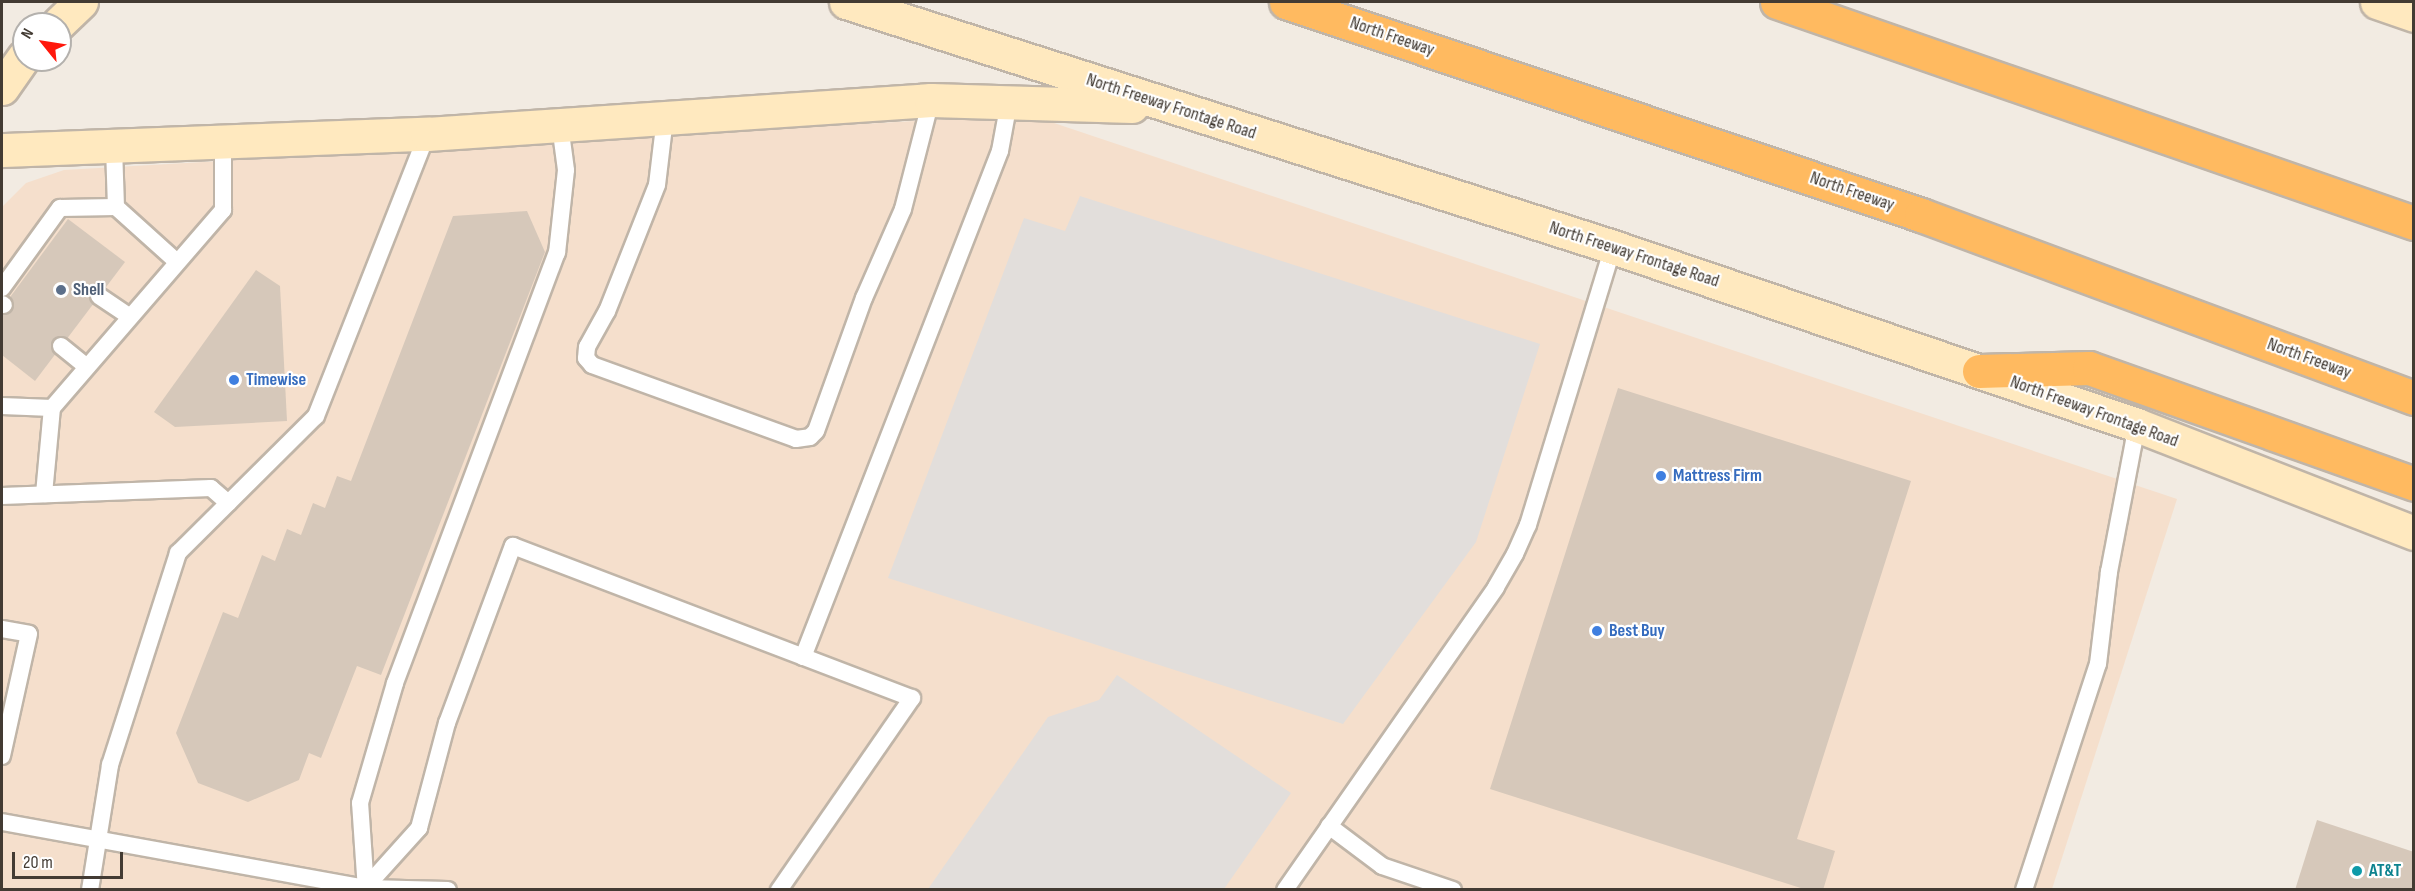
<!DOCTYPE html>
<html>
<head>
<meta charset="utf-8">
<style>
  body { margin:0 }
  #map { position:relative; width:2415px; height:891px; overflow:hidden; background:#f2ebe2; font-family:"Sofia Sans Condensed",sans-serif }
  div>[style] { position:absolute }
  .commercial>* { inset:0; background:#f5dfcc }
  .parking>* { inset:0; background:#e2dedb }
  .building>* { inset:0; background:#d6c8ba }
  .roads { filter:drop-shadow(2px 0 #c0b5a8) drop-shadow(-2px 0 #c0b5a8) drop-shadow(0 2px #c0b5a8) drop-shadow(0 -2px #c0b5a8) }
  .lane>* { height:16px; margin:-8px; padding:0 8px; transform-origin:8px; border-radius:8px; background:#fff }
  .secondary>* { height:33px; margin:-16.5px; padding:0 16.5px; transform-origin:16.5px; border-radius:16.5px; background:#ffe9bf }
  .highway>* { height:33px; margin:-16.5px; padding:0 16.5px; transform-origin:16.5px; border-radius:16.5px; background:#ffba60 }
  .dots>* { width:16px; height:16px; translate:-50% -50%; box-sizing:border-box; border:3px solid #fff; border-radius:50% }
  span { translate:-50% -50%; white-space:nowrap; text-align:center; line-height:1.15; -webkit-text-stroke:4.5px #fff; paint-order:stroke }
  .street-label { font-size:18px; color:#433b33 }
  .service-label { font-size:18px; color:#4e5e75; font-weight:700 }
  .left { translate:0 -50%; text-align:left }
  .shop-label { font-size:18px; color:#366cbe; font-weight:700 }
  .culture-label { font-size:18px; color:#0d838f; font-weight:700 }
  .frame { position:absolute; inset:0; border:3px solid #433b33; pointer-events:none }
  .north { position:absolute; left:12px; top:12px; width:60px; height:60px; box-sizing:border-box; background:#fff; border:2px solid #b4b1ad; border-radius:50%; rotate:300deg; font-size:16px; font-weight:700; line-height:24px; text-align:center; color:#433b33 }
  .north::after { content:''; display:block; margin:auto; width:21px; height:27px; background:#ff180c; clip-path:polygon(50% 0,100% 100%,50% 72%,0 100%) }
  .scale { position:absolute; left:12px; top:852px; width:111px; height:27px; box-sizing:border-box; border:3px solid #433b33; border-top:0; padding-left:8px; font-size:18px; line-height:21px; white-space:nowrap; color:#433b33; -webkit-text-stroke:4px #fff; paint-order:stroke }
</style>
</head>
<body>
<div id="map">
  <div class="commercial">
    <i style="clip-path:polygon(1002px 116px,1051px 122px,2177px 499px,2052px 889px,2px 890px,2px 207px,26px 183px,64px 170px)"></i>
  </div>
  <div class="parking">
    <i style="clip-path:polygon(1080px 196px,1540px 344px,1476px 542px,1343px 724px,888px 578px,1024px 218px,1065px 231px)"></i>
    <i style="clip-path:polygon(1117px 675px,1291px 793px,1224px 889px,928px 889px,1048px 717px,1099px 700px)"></i>
  </div>
  <div class="building">
    <i style="clip-path:polygon(527px 211px,545px 252px,381px 675px,357px 666px,321px 758px,309px 753px,299px 780px,248px 802px,198px 783px,176px 733px,223px 612px,238px 618px,262px 555px,275px 561px,287px 529px,301px 535px,313px 503px,325px 508px,337px 476px,351px 481px,453px 216px)"></i>
    <i style="clip-path:polygon(68px 219px,125px 262px,35px 381px,2px 355px,2px 308px)"></i>
    <i style="clip-path:polygon(256px 270px,280px 286px,287px 421px,175px 427px,154px 412px)"></i>
    <i style="clip-path:polygon(1618px 388px,1911px 481px,1797px 839px,1835px 851px,1823px 890px,1807px 890px,1490px 789px)"></i>
    <i style="clip-path:polygon(2317px 820px,2414px 852px,2414px 890px,2295px 890px)"></i>
  </div>
  <div class="roads">
    <div class="lane">
      <i style="left:665px;top:118px;width:67px;rotate:96.8deg"></i>
      <i style="left:657px;top:185px;width:136px;rotate:111.6deg"></i>
      <i style="left:607px;top:311px;width:41px;rotate:119.1deg"></i>
      <i style="left:587px;top:347px;width:11px;rotate:95deg"></i>
      <i style="left:586px;top:358px;width:9px;rotate:49deg"></i>
      <i style="left:592px;top:365px;width:217px;rotate:19.9deg"></i>
      <i style="left:796px;top:439px;width:14px;rotate:-8deg"></i>
      <i style="left:810px;top:437px;width:8px;rotate:-45deg"></i>
      <i style="left:816px;top:431px;width:141px;rotate:-70.2deg"></i>
      <i style="left:864px;top:298px;width:97px;rotate:-66.3deg"></i>
      <i style="left:903px;top:209px;width:113px;rotate:-75.6deg"></i>
      <i style="left:114px;top:147px;width:60px;rotate:88.1deg"></i>
      <i style="left:116px;top:207px;width:82px;rotate:42deg"></i>
      <i style="left:2px;top:288px;width:99px;rotate:-54.1deg"></i>
      <i style="left:60px;top:208px;width:56px;rotate:-1deg"></i>
      <i style="left:99px;top:296px;width:37px;rotate:34deg"></i>
      <i style="left:2px;top:304px;width:2px;rotate:27deg"></i>
      <i style="left:61px;top:346px;width:33px;rotate:39deg"></i>
      <i style="left:2px;top:406px;width:50px;rotate:2.3deg"></i>
      <i style="left:52px;top:408px;width:262px;rotate:-49.2deg"></i>
      <i style="left:223px;top:210px;width:67px;rotate:-90deg"></i>
      <i style="left:44px;top:494px;width:86px;rotate:-84.7deg"></i>
      <i style="left:2px;top:496px;width:209px;rotate:-2.2deg"></i>
      <i style="left:211px;top:488px;width:23px;rotate:41deg"></i>
      <i style="left:2px;top:629px;width:27px;rotate:10deg"></i>
      <i style="left:29px;top:634px;width:125px;rotate:102.5deg"></i>
      <i style="left:803px;top:657px;width:543px;rotate:-68.73deg"></i>
      <i style="left:1000px;top:151px;width:50px;rotate:-79.6deg"></i>
      <i style="left:2px;top:822px;width:369px;rotate:10.3deg"></i>
      <i style="left:365px;top:888px;width:83px;rotate:1.4deg"></i>
      <i style="left:1329px;top:826px;width:66px;rotate:37deg"></i>
      <i style="left:1382px;top:866px;width:75px;rotate:18.7deg"></i>
      <i style="left:365px;top:888px;width:81px;rotate:-48deg"></i>
      <i style="left:419px;top:828px;width:109px;rotate:-75.1deg"></i>
      <i style="left:447px;top:723px;width:189px;rotate:-69.6deg"></i>
      <i style="left:513px;top:546px;width:427px;rotate:20.9deg"></i>
      <i style="left:912px;top:698px;width:234px;rotate:124.7deg"></i>
      <i style="left:90px;top:890px;width:127px;rotate:-80.9deg"></i>
      <i style="left:110px;top:765px;width:223px;rotate:-72.2deg"></i>
      <i style="left:178px;top:553px;width:194px;rotate:-44.8deg"></i>
      <i style="left:316px;top:416px;width:303px;rotate:-68.5deg"></i>
      <i style="left:366px;top:890px;width:87px;rotate:-93.9deg"></i>
      <i style="left:360px;top:803px;width:125px;rotate:-73.7deg"></i>
      <i style="left:395px;top:683px;width:460px;rotate:-69.4deg"></i>
      <i style="left:557px;top:253px;width:83px;rotate:-83.8deg"></i>
      <i style="left:566px;top:170px;width:45px;rotate:-97.6deg"></i>
      <i style="left:1285px;top:890px;width:369px;rotate:-55.1deg"></i>
      <i style="left:1496px;top:587px;width:38px;rotate:-60deg"></i>
      <i style="left:1515px;top:554px;width:32px;rotate:-66deg"></i>
      <i style="left:1528px;top:525px;width:291px;rotate:-73deg"></i>
      <i style="left:2024px;top:890px;width:238px;rotate:-71.9deg"></i>
      <i style="left:2098px;top:664px;width:93px;rotate:-83.2deg"></i>
      <i style="left:2109px;top:572px;width:150px;rotate:-79.2deg"></i>
    </div>
    <div class="secondary">
      <i style="left:846px;top:2px;width:805px;rotate:17.71deg"></i>
      <i style="left:1613px;top:247px;width:553px;rotate:18.76deg"></i>
      <i style="left:2137px;top:425px;width:297px;rotate:21.3deg"></i>
      <i style="left:2377px;top:2px;width:39px;rotate:19deg"></i>
      <i style="left:58px;top:24px;width:32px;rotate:-44deg"></i>
      <i style="left:2px;top:88px;width:38px;rotate:-55deg"></i>
      <i style="left:2px;top:150px;width:425px;rotate:-2.2deg"></i>
      <i style="left:427px;top:134px;width:505px;rotate:-3.86deg"></i>
      <i style="left:931px;top:100px;width:201px;rotate:1.7deg"></i>
    </div>
    <div class="highway">
      <i style="left:1286px;top:2px;width:670px;rotate:18.54deg"></i>
      <i style="left:1921px;top:215px;width:526px;rotate:20.36deg"></i>
      <i style="left:1777px;top:2px;width:674px;rotate:19.13deg"></i>
      <i style="left:1979px;top:371px;width:110px;rotate:-1.6deg"></i>
      <i style="left:2089px;top:368px;width:345px;rotate:19.6deg"></i>
    </div>
  </div>
  <div class="dots">
    <i style="left:61px;top:290px;background:#5c6f8a"></i>
    <i style="left:234px;top:380px;background:#3f7fe0"></i>
    <i style="left:1661px;top:476px;background:#3f7fe0"></i>
    <i style="left:1597px;top:631px;background:#3f7fe0"></i>
    <i style="left:2357px;top:871px;background:#0f9aa8"></i>
  </div>
  <div class="street-label">
    <span style="left:1392px;top:37px;rotate:19deg">North Freeway</span>
    <span style="left:1171px;top:107px;rotate:18deg">North Freeway Frontage Road</span>
    <span style="left:1852px;top:192px;rotate:19deg">North Freeway</span>
    <span style="left:1634px;top:255px;rotate:18deg">North Freeway Frontage Road</span>
    <span style="left:2309px;top:359px;rotate:20deg">North Freeway</span>
    <span style="left:2094px;top:412px;rotate:20deg">North Freeway Frontage Road</span>
  </div>
  <div class="service-label">
    <span class="left" style="left:73px;top:290px">Shell</span>
  </div>
  <div class="shop-label">
    <span class="left" style="left:246px;top:380px">Timewise</span>
    <span class="left" style="left:1673px;top:476px">Mattress Firm</span>
    <span class="left" style="left:1609px;top:631px">Best Buy</span>
  </div>
  <div class="culture-label">
    <span class="left" style="left:2369px;top:871px">AT&amp;T</span>
  </div>
  <div class="frame"></div>
  <div class="north">N</div>
  <div class="scale">20 m</div>
</div>
</body>
</html>
